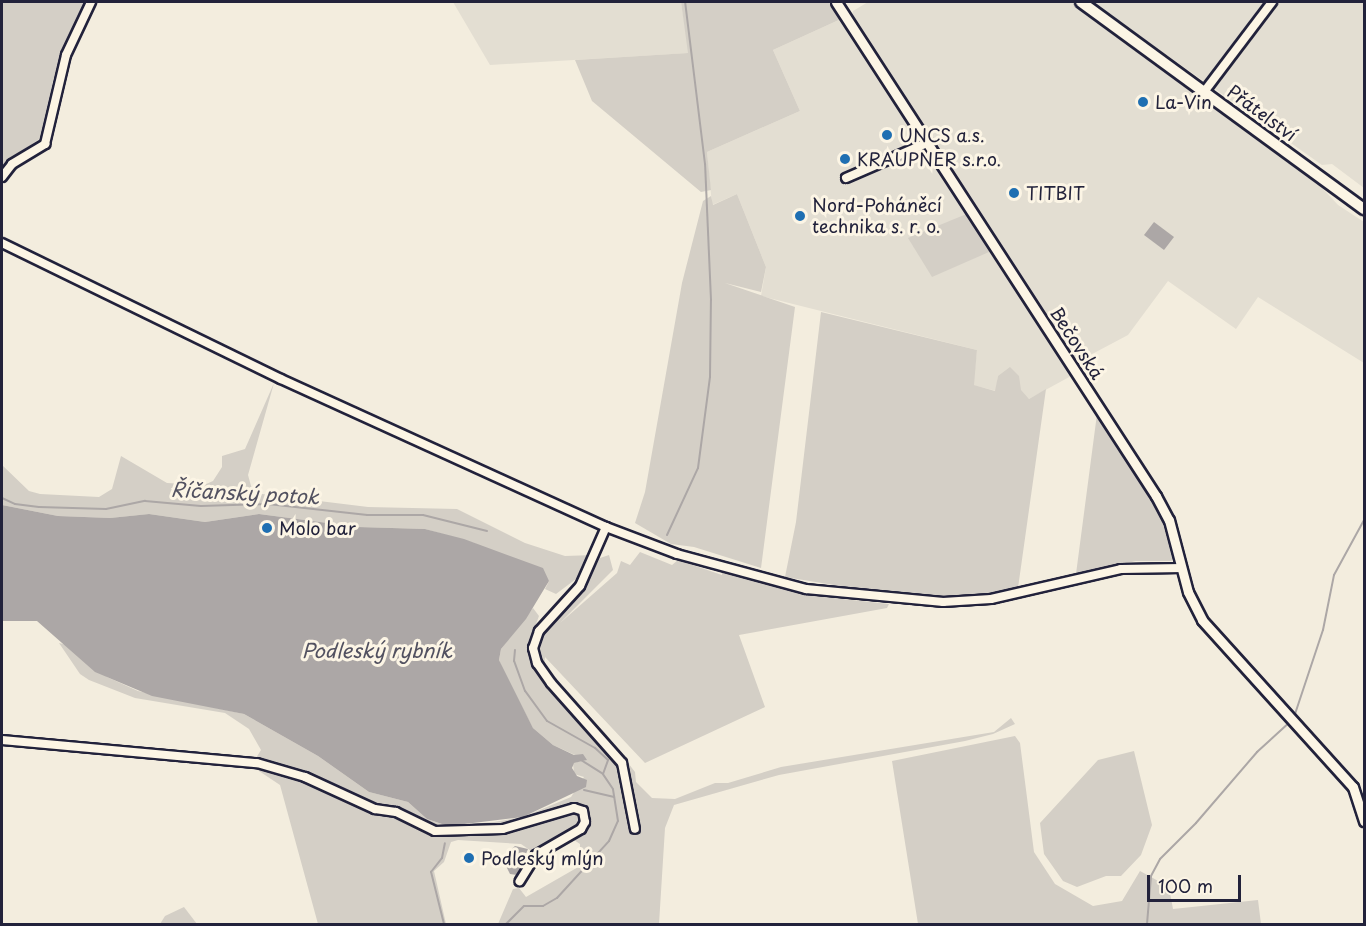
<!DOCTYPE html>
<html>
<head>
<meta charset="utf-8">
<style>
  body { margin:0 }
  #map { position:relative; width:1366px; height:926px; overflow:hidden; background:#f3edde; font-family:"Playpen Sans",sans-serif }
  div>[style] { position:absolute }
  .built>* { inset:0; background:#e3ded2 }
  .green>* { inset:0; background:#d4cfc6 }
  .water>* { inset:0; background:#aca7a6 }
  .stream>* { height:2px; margin:-1px; padding:0 1px; transform-origin:1px; border-radius:1px; background:#aca7a6 }
  .roads { filter:drop-shadow(2px 0 #22223b) drop-shadow(-2px 0 #22223b) drop-shadow(0 2px #22223b) drop-shadow(0 -2px #22223b) }
  .minor>* { height:8px; margin:-4px; padding:0 4px; transform-origin:4px; border-radius:4px; background:#fcf5e5 }
  .tertiary>* { height:9px; margin:-4.5px; padding:0 4.5px; transform-origin:4.5px; border-radius:4.5px; background:#fcf5e5 }
  .secondary>* { height:10px; margin:-5px; padding:0 5px; transform-origin:5px; border-radius:5px; background:#fcf5e5 }
  .dots>* { width:16px; height:16px; translate:-50% -50%; box-sizing:border-box; border:3px solid #fcf5e5; border-radius:50% }
  span { translate:-50% -50%; white-space:nowrap; text-align:center; line-height:1.15; -webkit-text-stroke:6px #fcf5e5; paint-order:stroke }
  .poi-label { font-size:18px; color:#22223b }
  .left { translate:0 -50%; text-align:left }
  .street-label { font-size:18px; color:#22223b }
  .water-label { font-size:20px; color:#525160; font-style:italic }
  .frame { position:absolute; inset:0; border:3px solid #22223b; pointer-events:none }
  .scale { position:absolute; left:1147px; top:875px; width:94px; height:27px; box-sizing:border-box; border:3px solid #22223b; border-top:0; padding-left:8px; font-size:18px; line-height:21px; white-space:nowrap; color:#22223b; -webkit-text-stroke:4px #fcf5e5; paint-order:stroke }
</style>
</head>
<body>
<div id="map">
  <div class="built">
    <i style="clip-path:polygon(453px 2px,681px 2px,689px 53px,490px 65px)"></i>
    <i style="clip-path:polygon(868px 2px,1074px 2px,1311px 176px,1338px 205px,1364px 222px,1364px 363px,1258px 297px,1236px 329px,1168px 281px,1128px 335px,1077px 362px,852px 18px,853px 11px)"></i>
    <i style="clip-path:polygon(1092px 2px,1364px 2px,1364px 188px,1332px 164px,1322px 165px)"></i>
    <i style="clip-path:polygon(841px 19px,885px 82px,923px 149px,1071px 376px,1029px 399px,998px 376px,996px 391px,973px 385px,977px 350px,761px 296px,766px 267px,737px 194px,712px 205px,707px 152px,800px 111px,773px 50px)"></i>
  </div>
  <div class="green">
    <i style="clip-path:polygon(2px 2px,87px 2px,53px 80px,44px 136px,11px 158px,2px 170px)"></i>
    <i style="clip-path:polygon(681px 2px,829px 2px,841px 19px,773px 50px,800px 111px,707px 152px,711px 190px,701px 192px,592px 101px,575px 60px,688px 53px)"></i>
    <i style="clip-path:polygon(737px 194px,766px 267px,761px 292px,725px 283px,795px 307px,761px 568px,694px 547px,671px 544px,635px 523px,645px 492px,682px 283px,703px 201px,711px 196px,713px 205px)"></i>
    <i style="clip-path:polygon(969px 213px,990px 245px,989px 252px,932px 277px,908px 238px)"></i>
    <i style="clip-path:polygon(821px 312px,977px 350px,974px 385px,995px 391px,998px 376px,1010px 367px,1019px 376px,1021px 390px,1029px 399px,1046px 389px,1018px 588px,987px 595px,941px 596px,883px 593px,785px 577px,796px 522px)"></i>
    <i style="clip-path:polygon(274px 383px,248px 475px,253px 493px,368px 507px,457px 509px,525px 543px,565px 556px,594px 555px,588px 570px,556px 594px,545px 589px,549px 581px,474px 543px,425px 529px,358px 527px,259px 514px,205px 522px,149px 514px,110px 518px,58px 516px,2px 505px,2px 465px,29px 491px,40px 494px,99px 497px,112px 489px,121px 456px,167px 483px,204px 485px,213px 481px,222px 467px,222px 456px,245px 449px)"></i>
    <i style="clip-path:polygon(1097px 414px,1159px 512px,1174px 559px,1171px 561px,1136px 561px,1076px 574px)"></i>
    <i style="clip-path:polygon(640px 552px,672px 565px,678px 560px,722px 575px,722px 569px,824px 597px,889px 604px,887px 608px,739px 635px,765px 707px,645px 763px,545px 657px,544px 667px,606px 734px,635px 772px,636px 782px,652px 798px,675px 799px,715px 783px,728px 783px,781px 767px,994px 732px,1011px 718px,1015px 724px,993px 734px,965px 741px,779px 775px,674px 805px,665px 828px,659px 924px,498px 924px,513px 889px,519px 888px,526px 897px,580px 866px,580px 844px,574px 840px,552px 850px,534px 853px,521px 844px,458px 840px,451px 842px,444px 862px,434px 871px,446px 924px,318px 924px,280px 785px,259px 771px,256px 758px,261px 750px,249px 729px,225px 713px,135px 698px,89px 680px,80px 674px,59px 643px,67px 645px,107px 677px,138px 691px,244px 714px,318px 756px,369px 792px,408px 802px,427px 819px,448px 826px,494px 822px,523px 817px,571px 797px,584px 777px,574px 774px,573px 763px,586px 760px,553px 745px,533px 728px,504px 673px,499px 660px,501px 649px,533px 608px,539px 616px,536px 624px,544px 628px,583px 588px,600px 558px,609px 555px,613px 570px,560px 623px,617px 573px,621px 561px,630px 565px)"></i>
    <i style="clip-path:polygon(1015px 736px,1020px 743px,1034px 852px,1055px 884px,1093px 906px,1122px 901px,1140px 871px,1160px 882px,1168px 882px,1173px 909px,1258px 900px,1261px 924px,918px 924px,892px 761px)"></i>
    <i style="clip-path:polygon(1134px 751px,1152px 825px,1141px 855px,1121px 876px,1106px 876px,1077px 887px,1063px 881px,1044px 854px,1040px 823px,1098px 760px)"></i>
    <i style="clip-path:polygon(184px 907px,197px 924px,160px 924px,165px 916px)"></i>
  </div>
  <div class="water">
    <i style="clip-path:polygon(1154px 222px,1174px 237px,1164px 250px,1144px 235px)"></i>
    <i style="clip-path:polygon(2px 505px,58px 516px,110px 518px,149px 514px,205px 522px,259px 514px,358px 527px,425px 529px,464px 539px,543px 568px,549px 581px,526px 619px,501px 649px,499px 660px,533px 728px,553px 745px,574px 755px,583px 754px,587px 760px,574px 763px,572px 768px,577px 776px,587px 780px,586px 787px,523px 817px,448px 826px,427px 819px,408px 802px,369px 792px,318px 756px,244px 714px,152px 696px,95px 672px,37px 621px,2px 621px)"></i>
    <i style="clip-path:polygon(515px 846px,528px 849px,517px 875px,510px 874px,506px 866px,508px 852px)"></i>
  </div>
  <div class="stream">
    <i style="left:2px;top:498px;width:14px;rotate:25deg"></i>
    <i style="left:15px;top:504px;width:24px;rotate:7deg"></i>
    <i style="left:39px;top:507px;width:67px;rotate:1.7deg"></i>
    <i style="left:106px;top:509px;width:40px;rotate:-12deg"></i>
    <i style="left:145px;top:501px;width:56px;rotate:5.1deg"></i>
    <i style="left:201px;top:506px;width:67px;rotate:-1.7deg"></i>
    <i style="left:268px;top:504px;width:100px;rotate:6.3deg"></i>
    <i style="left:367px;top:515px;width:56px"></i>
    <i style="left:423px;top:515px;width:66px;rotate:14deg"></i>
    <i style="left:667px;top:535px;width:74px;rotate:-65.2deg"></i>
    <i style="left:698px;top:468px;width:92px;rotate:-82.5deg"></i>
    <i style="left:710px;top:377px;width:77px;rotate:-89.3deg"></i>
    <i style="left:711px;top:300px;width:136px;rotate:-92.5deg"></i>
    <i style="left:705px;top:164px;width:163px;rotate:-97deg"></i>
    <i style="left:1294px;top:717px;width:92px;rotate:-71.6deg"></i>
    <i style="left:1323px;top:630px;width:56px;rotate:-78.7deg"></i>
    <i style="left:1334px;top:575px;width:63px;rotate:-61.4deg"></i>
    <i style="left:581px;top:760px;width:26px;rotate:32deg"></i>
    <i style="left:584px;top:790px;width:31px;rotate:13deg"></i>
    <i style="left:444px;top:924px;width:54px;rotate:-104deg"></i>
    <i style="left:431px;top:872px;width:18px;rotate:-52deg"></i>
    <i style="left:442px;top:858px;width:15px;rotate:-79deg"></i>
    <i style="left:506px;top:924px;width:25px;rotate:-45deg"></i>
    <i style="left:524px;top:906px;width:19px"></i>
    <i style="left:543px;top:906px;width:16px;rotate:-30deg"></i>
    <i style="left:557px;top:898px;width:77px;rotate:-47.6deg"></i>
    <i style="left:609px;top:841px;width:22px;rotate:-66deg"></i>
    <i style="left:618px;top:821px;width:32px;rotate:-99deg"></i>
    <i style="left:613px;top:789px;width:18px;rotate:-124deg"></i>
    <i style="left:603px;top:774px;width:15px;rotate:-70deg"></i>
    <i style="left:608px;top:760px;width:18px;rotate:-137deg"></i>
    <i style="left:595px;top:748px;width:55px;rotate:-150.6deg"></i>
    <i style="left:547px;top:721px;width:37px;rotate:-126deg"></i>
    <i style="left:525px;top:691px;width:32px;rotate:-110deg"></i>
    <i style="left:514px;top:661px;width:11px;rotate:-85deg"></i>
    <i style="left:1147px;top:924px;width:48px;rotate:-85.2deg"></i>
    <i style="left:1151px;top:876px;width:19px;rotate:-62deg"></i>
    <i style="left:1160px;top:859px;width:51px;rotate:-45deg"></i>
    <i style="left:1196px;top:823px;width:94px;rotate:-49.3deg"></i>
    <i style="left:1257px;top:752px;width:46px;rotate:-42.4deg"></i>
  </div>
  <div class="roads">
    <div class="minor">
      <i style="left:1204px;top:92px;width:113px;rotate:-52.9deg"></i>
      <i style="left:2px;top:177px;width:16px;rotate:-52deg"></i>
      <i style="left:12px;top:164px;width:39px;rotate:-31deg"></i>
      <i style="left:45px;top:144px;width:91px;rotate:-76.7deg"></i>
      <i style="left:66px;top:55px;width:59px;rotate:-64.7deg"></i>
      <i style="left:846px;top:178px;width:90px;rotate:-23.4deg"></i>
      <i style="left:2px;top:243px;width:310px;rotate:26deg"></i>
      <i style="left:281px;top:379px;width:357px;rotate:24.5deg"></i>
      <i style="left:606px;top:527px;width:76px;rotate:20.8deg"></i>
      <i style="left:677px;top:554px;width:134px;rotate:15.2deg"></i>
      <i style="left:806px;top:589px;width:138px;rotate:5.4deg"></i>
      <i style="left:943px;top:602px;width:48px;rotate:-3.6deg"></i>
      <i style="left:991px;top:599px;width:133px;rotate:-13deg"></i>
      <i style="left:1121px;top:569px;width:61px;rotate:-0.9deg"></i>
      <i style="left:606px;top:527px;width:64px;rotate:113.8deg"></i>
      <i style="left:580px;top:586px;width:61px;rotate:132.3deg"></i>
      <i style="left:539px;top:631px;width:18px;rotate:109deg"></i>
      <i style="left:533px;top:648px;width:16px;rotate:75deg"></i>
      <i style="left:537px;top:663px;width:24px;rotate:55deg"></i>
      <i style="left:551px;top:683px;width:107px;rotate:48.4deg"></i>
      <i style="left:622px;top:763px;width:67px;rotate:78.9deg"></i>
      <i style="left:2px;top:740px;width:256px;rotate:5.2deg"></i>
      <i style="left:257px;top:763px;width:50px;rotate:16.3deg"></i>
      <i style="left:305px;top:777px;width:77px;rotate:24.6deg"></i>
      <i style="left:375px;top:809px;width:21px;rotate:8deg"></i>
      <i style="left:396px;top:812px;width:43px;rotate:26deg"></i>
      <i style="left:435px;top:831px;width:68px;rotate:-1.7deg"></i>
      <i style="left:503px;top:829px;width:74px;rotate:-16.5deg"></i>
      <i style="left:574px;top:808px;width:9px;rotate:18deg"></i>
      <i style="left:583px;top:811px;width:11px;rotate:80deg"></i>
      <i style="left:585px;top:822px;width:8px;rotate:120deg"></i>
      <i style="left:581px;top:829px;width:52px;rotate:150deg"></i>
      <i style="left:536px;top:855px;width:31px;rotate:122deg"></i>
    </div>
    <div class="tertiary">
      <i style="left:836px;top:2px;width:589px;rotate:57.07deg"></i>
      <i style="left:1156px;top:496px;width:27px;rotate:62deg"></i>
      <i style="left:1169px;top:520px;width:74px;rotate:75.2deg"></i>
      <i style="left:1188px;top:592px;width:31px;rotate:63deg"></i>
      <i style="left:1202px;top:620px;width:225px;rotate:47.9deg"></i>
      <i style="left:1353px;top:787px;width:36px;rotate:72deg"></i>
    </div>
    <div class="secondary">
      <i style="left:1081px;top:2px;width:351px;rotate:36.2deg"></i>
    </div>
  </div>
  <div class="dots">
    <i style="left:1143px;top:102px;background:#1f6fb2"></i>
    <i style="left:887px;top:135px;background:#1f6fb2"></i>
    <i style="left:845px;top:159px;background:#1f6fb2"></i>
    <i style="left:1014px;top:193px;background:#1f6fb2"></i>
    <i style="left:800px;top:216px;background:#1f6fb2"></i>
    <i style="left:267px;top:528px;background:#1f6fb2"></i>
    <i style="left:469px;top:858px;background:#1f6fb2"></i>
  </div>
  <div class="poi-label">
    <span class="left" style="left:1155px;top:102px">La-Vin</span>
    <span class="left" style="left:899px;top:135px">UNCS a.s.</span>
    <span class="left" style="left:857px;top:159px">KRAUPNER s.r.o.</span>
    <span class="left" style="left:1026px;top:193px">TITBIT</span>
    <span class="left" style="left:812px;top:216px">Nord-Poháněcí<br>technika s. r. o.</span>
    <span class="left" style="left:279px;top:528px">Molo bar</span>
    <span class="left" style="left:481px;top:858px">Podleský mlýn</span>
  </div>
  <div class="street-label">
    <span style="left:1262px;top:113px;rotate:36deg">Přátelství</span>
    <span style="left:1077px;top:343px;rotate:57deg">Bečovská</span>
  </div>
  <div class="water-label">
    <span style="left:245px;top:493px;rotate:3deg">Říčanský potok</span>
    <span style="left:377px;top:650px">Podleský rybník</span>
  </div>
  <div class="frame"></div>
  <div class="scale">100 m</div>
</div>
</body>
</html>
